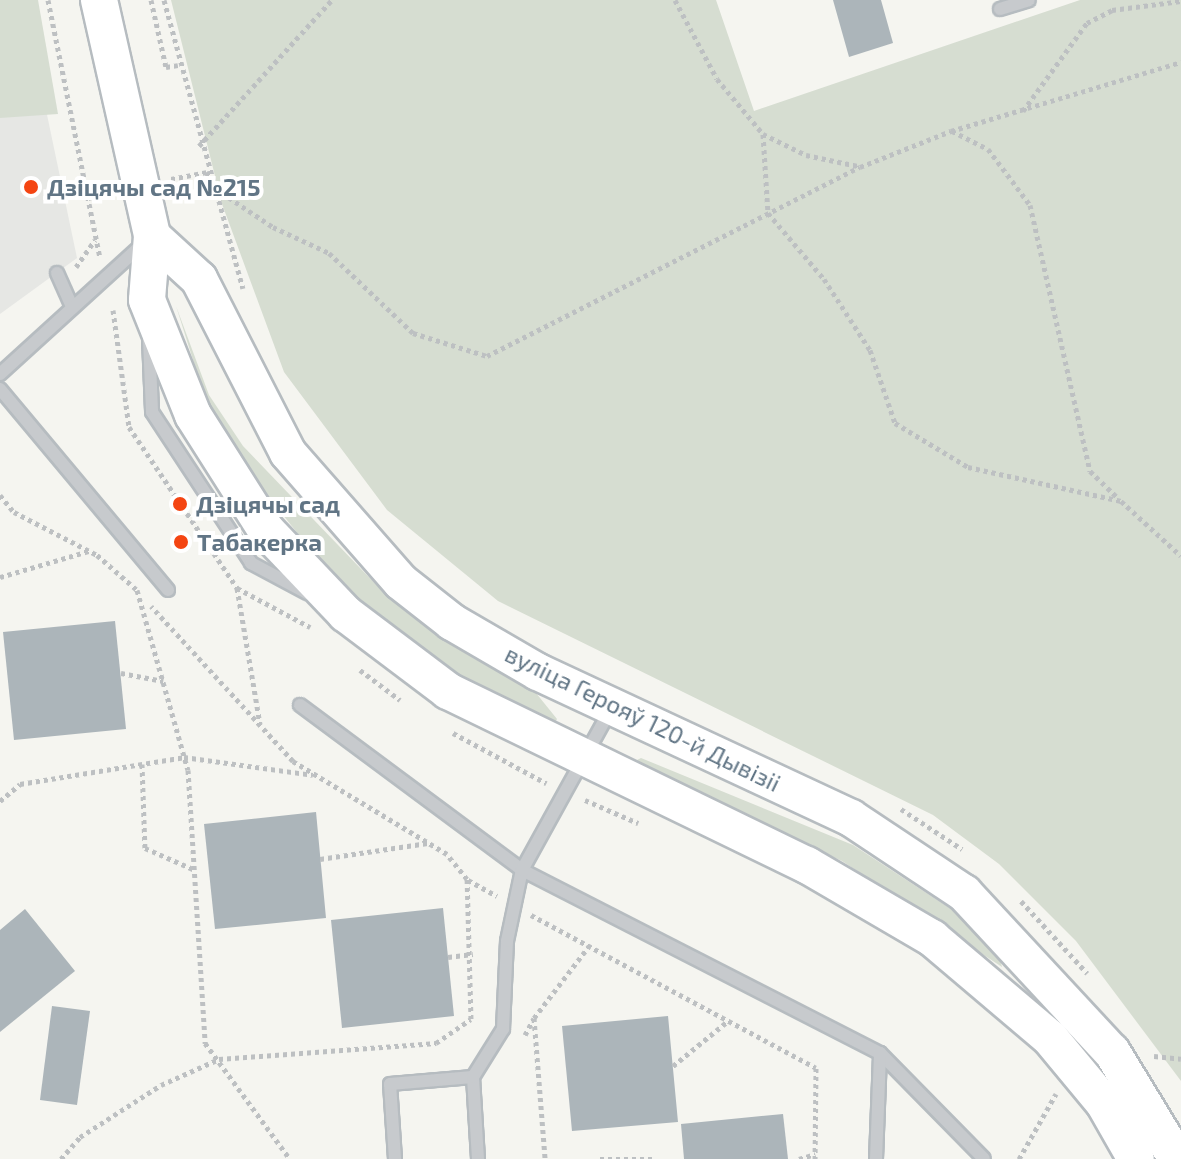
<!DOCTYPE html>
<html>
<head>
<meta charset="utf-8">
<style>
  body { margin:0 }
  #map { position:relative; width:1181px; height:1159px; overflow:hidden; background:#f5f5f0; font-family:"Exo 2",sans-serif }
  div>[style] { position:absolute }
  .built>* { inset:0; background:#e6e7e4 }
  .green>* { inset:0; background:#d6ddd1 }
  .building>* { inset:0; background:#acb5ba }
  .path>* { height:5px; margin-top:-2.5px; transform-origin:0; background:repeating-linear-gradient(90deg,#bdc0c2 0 4px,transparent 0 8px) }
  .roads { filter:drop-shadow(2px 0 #b6bcc0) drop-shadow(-2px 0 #b6bcc0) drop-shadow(0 2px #b6bcc0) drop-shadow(0 -2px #b6bcc0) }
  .lane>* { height:12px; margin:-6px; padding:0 6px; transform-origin:6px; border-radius:6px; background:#c7cacd }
  .secondary>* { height:36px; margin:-18px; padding:0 18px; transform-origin:18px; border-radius:18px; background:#fff }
  .dots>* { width:22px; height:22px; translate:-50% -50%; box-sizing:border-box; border:4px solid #fff; border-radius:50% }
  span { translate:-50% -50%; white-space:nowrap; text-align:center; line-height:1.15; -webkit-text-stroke:8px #fff; paint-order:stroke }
  .poi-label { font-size:24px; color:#617585; font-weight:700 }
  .left { translate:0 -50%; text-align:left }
  .street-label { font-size:24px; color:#617585 }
</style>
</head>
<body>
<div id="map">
  <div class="built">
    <i style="clip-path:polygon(0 0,23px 0,77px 258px,0 314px)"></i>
  </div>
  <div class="green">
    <i style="clip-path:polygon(0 0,38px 0,58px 114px,0 118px)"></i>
    <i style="clip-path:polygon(171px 0,716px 0,754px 111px,1080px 0,1181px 0,1181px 1081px,1076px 941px,999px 864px,933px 815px,498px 601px,387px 510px,284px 372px,222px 204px)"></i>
    <i style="clip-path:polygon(176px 306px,209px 395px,243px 446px,386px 595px,536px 693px,557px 719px,552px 728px,426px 655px,375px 618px,311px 550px,242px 464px,205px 398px)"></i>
    <i style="clip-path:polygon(641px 758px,853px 845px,957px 913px,998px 950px,1002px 967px,842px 861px,631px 763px)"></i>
  </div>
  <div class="building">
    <i style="clip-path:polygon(833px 0,881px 0,893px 43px,849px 57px)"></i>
    <i style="clip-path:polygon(115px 621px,126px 729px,14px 740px,3px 632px)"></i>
    <i style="clip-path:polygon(316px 812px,326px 918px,215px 929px,204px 824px)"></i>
    <i style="clip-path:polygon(443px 908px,454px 1016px,342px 1028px,331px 920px)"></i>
    <i style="clip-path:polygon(25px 909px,75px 971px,0 1032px,0 930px)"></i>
    <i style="clip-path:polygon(52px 1006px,90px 1011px,77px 1105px,40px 1100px)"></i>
    <i style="clip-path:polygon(668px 1016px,678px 1122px,572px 1131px,562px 1026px)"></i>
    <i style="clip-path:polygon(783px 1114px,788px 1159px,684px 1159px,681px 1124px)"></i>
  </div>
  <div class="path">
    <i style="left:48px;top:0;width:263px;rotate:78.6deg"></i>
    <i style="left:151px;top:0;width:69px;rotate:77.4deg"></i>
    <i style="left:166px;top:67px;width:12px;rotate:-9deg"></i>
    <i style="left:164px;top:0;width:299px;rotate:74.7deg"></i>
    <i style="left:675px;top:0;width:89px;rotate:62deg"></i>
    <i style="left:717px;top:79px;width:72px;rotate:50.1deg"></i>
    <i style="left:763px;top:134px;width:48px;rotate:26deg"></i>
    <i style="left:806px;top:155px;width:53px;rotate:11.9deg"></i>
    <i style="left:1023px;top:111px;width:109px;rotate:-54deg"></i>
    <i style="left:1087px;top:23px;width:28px;rotate:-27deg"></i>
    <i style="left:1112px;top:10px;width:70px;rotate:-7.4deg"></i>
    <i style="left:952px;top:131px;width:40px;rotate:26.6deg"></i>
    <i style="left:988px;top:149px;width:70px;rotate:53.1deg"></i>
    <i style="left:1030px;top:205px;width:273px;rotate:77.3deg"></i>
    <i style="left:1090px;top:471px;width:39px;rotate:44deg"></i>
    <i style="left:763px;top:134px;width:79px;rotate:86.4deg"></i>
    <i style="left:768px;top:213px;width:87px;rotate:49.7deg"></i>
    <i style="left:824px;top:279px;width:85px;rotate:57.1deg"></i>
    <i style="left:870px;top:350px;width:77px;rotate:71.1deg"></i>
    <i style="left:895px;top:423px;width:85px;rotate:31.1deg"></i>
    <i style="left:968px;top:467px;width:157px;rotate:12.5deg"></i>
    <i style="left:1121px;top:501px;width:81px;rotate:42.5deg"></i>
    <i style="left:199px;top:146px;width:197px;rotate:-47.7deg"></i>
    <i style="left:171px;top:179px;width:36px;rotate:-11deg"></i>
    <i style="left:206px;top:172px;width:26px;rotate:53deg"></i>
    <i style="left:222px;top:193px;width:61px;rotate:33.7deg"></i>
    <i style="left:273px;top:227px;width:62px;rotate:24.9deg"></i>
    <i style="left:329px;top:253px;width:116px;rotate:43.6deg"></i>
    <i style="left:413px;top:333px;width:77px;rotate:17.3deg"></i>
    <i style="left:487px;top:356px;width:418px;rotate:-26.9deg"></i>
    <i style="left:860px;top:167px;width:98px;rotate:-21.6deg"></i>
    <i style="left:951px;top:131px;width:240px;rotate:-16.7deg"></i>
    <i style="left:88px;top:198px;width:24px;rotate:-15deg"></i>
    <i style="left:76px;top:267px;width:33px;rotate:-55deg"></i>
    <i style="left:113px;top:310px;width:118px;rotate:82.2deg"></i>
    <i style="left:129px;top:427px;width:194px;rotate:56.1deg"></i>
    <i style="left:237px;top:588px;width:138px;rotate:80.4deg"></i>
    <i style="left:0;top:495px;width:22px;rotate:51deg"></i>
    <i style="left:14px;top:512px;width:93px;rotate:27.4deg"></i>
    <i style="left:97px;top:555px;width:53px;rotate:41.2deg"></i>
    <i style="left:137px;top:590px;width:187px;rotate:74.2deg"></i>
    <i style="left:188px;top:770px;width:274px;rotate:86.4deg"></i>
    <i style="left:205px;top:1043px;width:144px;rotate:53.8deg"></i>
    <i style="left:0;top:577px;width:93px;rotate:-16.3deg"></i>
    <i style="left:237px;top:588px;width:83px;rotate:28.1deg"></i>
    <i style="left:360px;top:670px;width:50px;rotate:36.9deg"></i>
    <i style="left:121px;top:673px;width:43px;rotate:10.8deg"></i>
    <i style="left:453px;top:733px;width:106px;rotate:28.3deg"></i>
    <i style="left:142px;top:764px;width:84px;rotate:88deg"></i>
    <i style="left:145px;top:848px;width:55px;rotate:23.7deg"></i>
    <i style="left:585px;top:800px;width:58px;rotate:23.5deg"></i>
    <i style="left:0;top:801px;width:26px;rotate:-40deg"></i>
    <i style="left:20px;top:784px;width:166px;rotate:-9.3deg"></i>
    <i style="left:184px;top:757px;width:130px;rotate:7.9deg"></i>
    <i style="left:901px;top:809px;width:73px;rotate:33.3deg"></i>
    <i style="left:320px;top:859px;width:109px;rotate:-8.4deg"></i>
    <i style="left:468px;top:880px;width:33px;rotate:29deg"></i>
    <i style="left:1021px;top:901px;width:98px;rotate:47.5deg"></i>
    <i style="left:531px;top:915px;width:323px;rotate:28.2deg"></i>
    <i style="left:816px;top:1068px;width:91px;rotate:90.6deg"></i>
    <i style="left:448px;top:957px;width:25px;rotate:-7deg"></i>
    <i style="left:534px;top:1018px;width:91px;rotate:-52.6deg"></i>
    <i style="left:525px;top:1035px;width:19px;rotate:-62deg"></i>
    <i style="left:534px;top:1018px;width:141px;rotate:85.5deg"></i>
    <i style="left:1154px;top:1056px;width:27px;rotate:6deg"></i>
    <i style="left:673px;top:1066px;width:71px;rotate:-39.3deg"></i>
    <i style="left:61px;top:1159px;width:29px;rotate:-49deg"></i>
    <i style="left:80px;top:1137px;width:96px;rotate:-32.7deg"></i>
    <i style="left:161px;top:1085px;width:64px;rotate:-24.1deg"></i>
    <i style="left:219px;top:1059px;width:218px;rotate:-4.2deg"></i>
    <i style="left:436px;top:1043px;width:42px;rotate:-34.4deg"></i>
    <i style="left:471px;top:1019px;width:140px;rotate:-91.6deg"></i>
    <i style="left:467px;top:879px;width:32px;rotate:-129deg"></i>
    <i style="left:447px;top:854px;width:180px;rotate:-148.9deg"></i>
    <i style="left:293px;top:761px;width:210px;rotate:-132.5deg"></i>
    <i style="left:600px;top:1159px;width:53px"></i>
    <i style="left:799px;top:1159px;width:17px;rotate:-17deg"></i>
    <i style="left:1019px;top:1159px;width:75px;rotate:-60.4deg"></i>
  </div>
  <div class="roads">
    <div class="lane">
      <i style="left:1000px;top:9px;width:30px;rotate:-17deg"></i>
      <i style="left:57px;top:273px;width:34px;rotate:66deg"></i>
      <i style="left:149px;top:339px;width:73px;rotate:87.6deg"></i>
      <i style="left:152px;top:412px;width:181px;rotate:56.7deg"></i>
      <i style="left:251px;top:563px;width:64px;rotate:28.2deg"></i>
      <i style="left:0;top:374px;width:192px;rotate:-42.3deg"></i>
      <i style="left:0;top:389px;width:262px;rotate:50.1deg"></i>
      <i style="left:300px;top:705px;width:277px;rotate:36.6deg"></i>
      <i style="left:522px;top:870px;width:402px;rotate:27.1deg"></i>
      <i style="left:880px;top:1053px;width:148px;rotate:45.5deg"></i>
      <i style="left:395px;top:1159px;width:75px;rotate:-93.8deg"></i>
      <i style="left:390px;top:1084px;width:83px;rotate:-4.8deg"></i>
      <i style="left:478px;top:1159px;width:82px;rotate:-93.5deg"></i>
      <i style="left:473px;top:1077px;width:57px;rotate:-58deg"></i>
      <i style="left:503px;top:1029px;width:88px;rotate:-87.4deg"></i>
      <i style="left:507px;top:941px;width:73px;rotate:-78.1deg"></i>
      <i style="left:522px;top:870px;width:184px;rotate:-61.1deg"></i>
      <i style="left:876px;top:1159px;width:106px;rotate:-87.8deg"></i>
    </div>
    <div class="secondary">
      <i style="left:99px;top:0;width:242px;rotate:77.3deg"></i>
      <i style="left:152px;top:236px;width:64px;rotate:94.5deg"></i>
      <i style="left:147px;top:300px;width:124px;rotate:68.2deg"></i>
      <i style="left:193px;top:415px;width:136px;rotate:57.6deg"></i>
      <i style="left:266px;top:530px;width:116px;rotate:46.4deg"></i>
      <i style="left:346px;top:614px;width:128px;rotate:37deg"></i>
      <i style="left:448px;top:691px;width:399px;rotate:25.9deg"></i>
      <i style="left:807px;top:865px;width:145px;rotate:30.3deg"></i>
      <i style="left:932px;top:938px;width:155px;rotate:40.3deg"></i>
      <i style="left:1050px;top:1038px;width:85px;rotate:50.3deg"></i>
      <i style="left:1104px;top:1103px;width:64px;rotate:60.3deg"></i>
      <i style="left:152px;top:236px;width:64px;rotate:42.5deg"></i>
      <i style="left:199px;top:279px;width:195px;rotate:62.9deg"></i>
      <i style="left:288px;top:453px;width:171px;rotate:48.8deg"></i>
      <i style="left:401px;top:582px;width:65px;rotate:38.1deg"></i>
      <i style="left:452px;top:622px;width:99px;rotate:30.2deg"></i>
      <i style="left:538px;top:672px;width:345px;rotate:25deg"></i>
      <i style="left:851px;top:818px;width:136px;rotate:33.6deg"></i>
      <i style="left:964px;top:893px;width:217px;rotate:47.1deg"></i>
      <i style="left:1112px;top:1052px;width:125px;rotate:58.7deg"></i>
    </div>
  </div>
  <div class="dots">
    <i style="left:31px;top:187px;background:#f44512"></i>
    <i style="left:180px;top:504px;background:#f44512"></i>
    <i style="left:181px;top:542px;background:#f44512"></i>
  </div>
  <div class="poi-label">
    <span class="left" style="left:47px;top:187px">Дзіцячы сад №215</span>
    <span class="left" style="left:196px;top:504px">Дзіцячы сад</span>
    <span class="left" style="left:197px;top:542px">Табакерка</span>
  </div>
  <div class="street-label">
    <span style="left:643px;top:718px;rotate:26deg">вуліца Герояў 120-й Дывізіі</span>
  </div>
</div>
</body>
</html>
